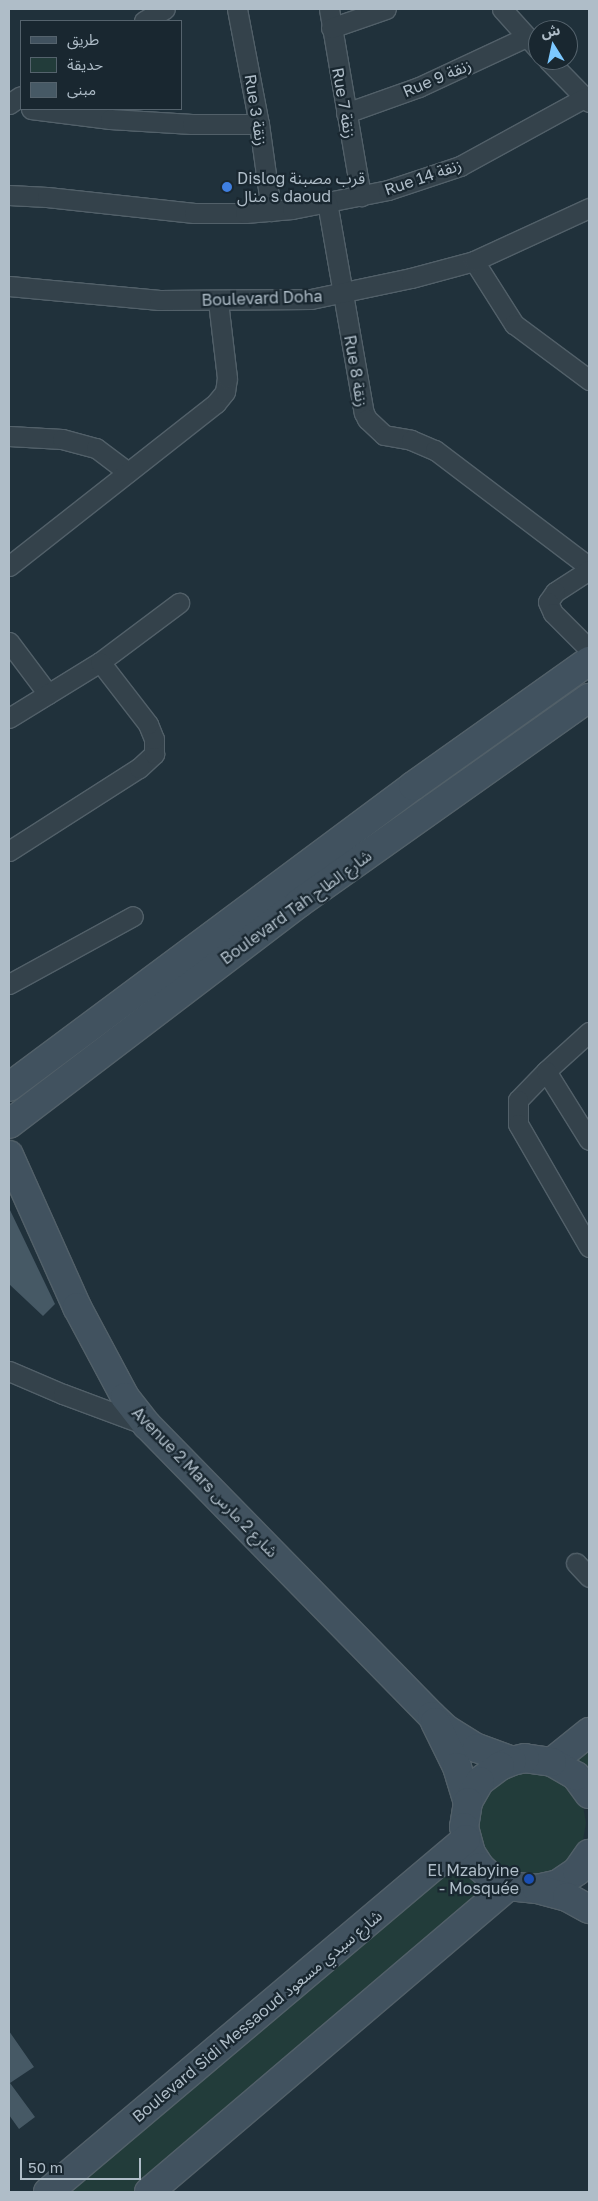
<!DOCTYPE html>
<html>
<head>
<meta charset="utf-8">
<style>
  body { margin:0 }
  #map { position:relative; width:598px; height:2201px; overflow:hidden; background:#20313b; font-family:"Golos Text","Noto Sans Arabic",sans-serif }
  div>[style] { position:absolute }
  .green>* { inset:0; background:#223c3a }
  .building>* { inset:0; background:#465965 }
  .roads { filter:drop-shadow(1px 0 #526069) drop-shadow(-1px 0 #526069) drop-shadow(0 1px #526069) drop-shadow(0 -1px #526069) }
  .street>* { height:19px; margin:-9.5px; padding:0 9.5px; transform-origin:9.5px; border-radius:9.5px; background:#34424b }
  .secondary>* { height:28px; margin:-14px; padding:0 14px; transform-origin:14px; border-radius:14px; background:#41525f }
  .dots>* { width:14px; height:14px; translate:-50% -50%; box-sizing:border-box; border:2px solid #192730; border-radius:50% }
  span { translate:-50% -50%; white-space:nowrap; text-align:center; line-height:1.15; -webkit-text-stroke:4.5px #192730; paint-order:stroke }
  .street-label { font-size:16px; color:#afbdc8 }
  .poi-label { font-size:16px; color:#afbdc8 }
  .left { translate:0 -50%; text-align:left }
  .right { translate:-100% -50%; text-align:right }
  .frame { position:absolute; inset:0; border:10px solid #afbdc8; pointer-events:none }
  .legend { position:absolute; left:20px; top:20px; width:162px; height:90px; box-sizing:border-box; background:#192730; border:1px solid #55636d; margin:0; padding:6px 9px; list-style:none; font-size:15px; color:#afbdc8 }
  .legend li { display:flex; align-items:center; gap:10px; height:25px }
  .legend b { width:25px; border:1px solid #55636d }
  .north { position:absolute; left:528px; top:20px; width:50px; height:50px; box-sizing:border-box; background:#192730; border:1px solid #55636d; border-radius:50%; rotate:350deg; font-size:14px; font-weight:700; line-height:20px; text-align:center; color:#afbdc8 }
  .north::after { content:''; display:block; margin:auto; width:18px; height:22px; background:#7cc8ff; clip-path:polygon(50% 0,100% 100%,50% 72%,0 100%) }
  .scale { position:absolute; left:20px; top:2158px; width:121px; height:22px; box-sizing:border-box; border:2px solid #afbdc8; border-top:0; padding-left:6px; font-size:15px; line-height:18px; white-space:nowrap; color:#afbdc8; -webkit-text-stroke:4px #192730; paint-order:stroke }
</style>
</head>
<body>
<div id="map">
  <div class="green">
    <i style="clip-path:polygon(589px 1739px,589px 1786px,570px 1765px)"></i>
    <i style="clip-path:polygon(516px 1767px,564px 1778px,583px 1806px,586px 1823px,583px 1840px,575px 1855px,563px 1867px,548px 1875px,532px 1879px,500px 1871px,477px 1846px,478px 1798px)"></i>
    <i style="clip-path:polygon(464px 1845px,500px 1887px,140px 2192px,60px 2192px)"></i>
  </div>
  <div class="building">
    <i style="clip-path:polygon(9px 1208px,55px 1304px,43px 1316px,9px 1284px)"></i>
    <i style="clip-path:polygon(9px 2031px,34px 2067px,10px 2083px,35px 2117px,19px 2129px,9px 2115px)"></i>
  </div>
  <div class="roads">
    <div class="street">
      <i style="left:237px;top:9px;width:117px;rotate:79.2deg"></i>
      <i style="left:259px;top:124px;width:88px;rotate:82.1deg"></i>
      <i style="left:329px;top:9px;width:190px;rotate:80.3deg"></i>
      <i style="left:502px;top:9px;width:54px;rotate:48deg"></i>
      <i style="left:144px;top:21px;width:24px;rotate:-30deg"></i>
      <i style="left:331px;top:28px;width:58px;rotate:-19.1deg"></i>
      <i style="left:548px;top:60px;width:59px;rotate:45.7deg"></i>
      <i style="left:9px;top:104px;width:14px;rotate:-34deg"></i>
      <i style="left:31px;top:109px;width:80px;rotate:7.2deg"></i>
      <i style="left:110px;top:119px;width:82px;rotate:3.5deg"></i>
      <i style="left:192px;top:124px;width:67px"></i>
      <i style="left:346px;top:113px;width:77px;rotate:-19.6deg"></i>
      <i style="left:419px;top:87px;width:118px;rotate:-25deg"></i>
      <i style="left:9px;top:195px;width:38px;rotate:3deg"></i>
      <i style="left:47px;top:197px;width:148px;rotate:6.2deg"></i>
      <i style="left:194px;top:213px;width:51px"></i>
      <i style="left:245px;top:213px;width:47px;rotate:-4.9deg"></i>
      <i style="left:292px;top:209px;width:98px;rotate:-11.2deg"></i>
      <i style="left:388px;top:190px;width:76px;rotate:-18.4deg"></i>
      <i style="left:460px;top:166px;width:141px;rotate:-28.7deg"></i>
      <i style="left:327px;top:202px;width:214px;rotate:80.1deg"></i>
      <i style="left:364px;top:413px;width:7px;rotate:63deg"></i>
      <i style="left:367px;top:419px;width:23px;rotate:43deg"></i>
      <i style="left:384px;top:435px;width:27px;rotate:10deg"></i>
      <i style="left:411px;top:440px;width:26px;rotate:23deg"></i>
      <i style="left:435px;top:450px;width:193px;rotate:37.2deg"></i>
      <i style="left:474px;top:261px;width:75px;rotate:57.6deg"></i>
      <i style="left:514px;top:324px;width:94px;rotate:36.7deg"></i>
      <i style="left:9px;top:286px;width:151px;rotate:5.3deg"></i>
      <i style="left:159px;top:300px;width:152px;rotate:-0.4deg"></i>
      <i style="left:311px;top:299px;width:102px;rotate:-11.9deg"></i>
      <i style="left:411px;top:278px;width:65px;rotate:-15.1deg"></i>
      <i style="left:474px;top:261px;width:127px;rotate:-24.7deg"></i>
      <i style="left:9px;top:436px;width:53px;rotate:3.2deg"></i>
      <i style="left:62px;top:439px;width:35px;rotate:15deg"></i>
      <i style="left:96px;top:448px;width:40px;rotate:37deg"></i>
      <i style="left:9px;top:566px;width:263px;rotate:-38.2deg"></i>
      <i style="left:216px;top:403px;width:14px;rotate:-51deg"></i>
      <i style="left:225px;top:392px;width:14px;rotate:-82deg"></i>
      <i style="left:227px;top:378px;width:78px;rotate:-96.7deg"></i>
      <i style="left:589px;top:570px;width:40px;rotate:147.1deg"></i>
      <i style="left:555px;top:592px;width:12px;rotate:125deg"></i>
      <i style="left:548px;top:602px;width:12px;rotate:66deg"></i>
      <i style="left:553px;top:613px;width:51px;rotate:45deg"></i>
      <i style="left:9px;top:642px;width:65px;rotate:53.1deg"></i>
      <i style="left:9px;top:718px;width:107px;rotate:-31.6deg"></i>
      <i style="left:100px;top:662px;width:99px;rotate:-36.8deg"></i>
      <i style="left:9px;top:851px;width:154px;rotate:-32.6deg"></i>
      <i style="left:139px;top:768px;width:21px;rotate:-43deg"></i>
      <i style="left:154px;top:754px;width:15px;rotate:-90deg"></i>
      <i style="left:154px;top:739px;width:16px;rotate:-112deg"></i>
      <i style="left:148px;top:724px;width:78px;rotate:-127.7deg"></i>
      <i style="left:9px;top:984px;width:141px;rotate:-28.7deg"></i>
      <i style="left:589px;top:1032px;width:58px;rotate:137.8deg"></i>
      <i style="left:546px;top:1071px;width:40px;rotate:134deg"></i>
      <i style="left:518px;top:1100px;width:24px;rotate:90deg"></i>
      <i style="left:518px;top:1124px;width:142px;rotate:60deg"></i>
      <i style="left:546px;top:1071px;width:81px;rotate:58.1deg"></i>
      <i style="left:9px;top:1371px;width:59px;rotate:23.1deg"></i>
      <i style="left:63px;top:1394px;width:89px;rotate:20.5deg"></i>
      <i style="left:576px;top:1563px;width:19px;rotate:47deg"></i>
    </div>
    <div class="secondary">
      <i style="left:9px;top:1087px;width:504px;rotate:-36.69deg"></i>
      <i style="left:413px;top:786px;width:216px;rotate:-35.4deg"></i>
      <i style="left:9px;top:1124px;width:365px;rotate:-37.3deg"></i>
      <i style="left:299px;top:903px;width:355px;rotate:-35.3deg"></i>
      <i style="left:9px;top:1155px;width:167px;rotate:65.9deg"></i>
      <i style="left:77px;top:1307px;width:102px;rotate:61.9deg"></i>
      <i style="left:125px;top:1397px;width:36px;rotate:52deg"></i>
      <i style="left:147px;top:1425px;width:407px;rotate:45.6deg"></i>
      <i style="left:432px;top:1716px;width:19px;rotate:43deg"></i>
      <i style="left:446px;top:1729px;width:36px;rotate:32deg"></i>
      <i style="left:477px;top:1748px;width:37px;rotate:20deg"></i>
      <i style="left:435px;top:1722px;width:50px;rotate:63.9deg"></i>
      <i style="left:457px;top:1767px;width:37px;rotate:73deg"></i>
      <i style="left:552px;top:1762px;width:48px;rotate:-39deg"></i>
      <i style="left:589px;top:1794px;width:22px;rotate:-126deg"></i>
      <i style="left:576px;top:1776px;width:28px;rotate:-150deg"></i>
      <i style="left:552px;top:1762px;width:27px;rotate:-172deg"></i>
      <i style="left:525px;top:1758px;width:13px;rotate:167deg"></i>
      <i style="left:512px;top:1761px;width:13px;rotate:157deg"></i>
      <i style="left:500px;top:1766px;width:25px;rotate:143deg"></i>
      <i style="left:480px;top:1781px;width:24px;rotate:120deg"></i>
      <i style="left:468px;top:1802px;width:25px;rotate:99deg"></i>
      <i style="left:464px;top:1827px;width:27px;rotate:75deg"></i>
      <i style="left:471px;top:1853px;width:17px;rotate:57deg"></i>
      <i style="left:480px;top:1867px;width:18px;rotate:43deg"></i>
      <i style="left:493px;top:1879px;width:17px;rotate:25deg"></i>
      <i style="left:508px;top:1886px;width:29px;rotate:6deg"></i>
      <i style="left:537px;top:1889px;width:22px;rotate:-13deg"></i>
      <i style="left:558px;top:1884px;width:23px;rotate:-34deg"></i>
      <i style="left:577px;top:1871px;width:21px;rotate:-55deg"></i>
      <i style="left:537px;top:1889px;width:31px;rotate:15deg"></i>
      <i style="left:567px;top:1897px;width:25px;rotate:29deg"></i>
      <i style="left:48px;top:2192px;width:547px;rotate:-40.18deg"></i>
      <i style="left:149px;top:2192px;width:472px;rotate:-40.4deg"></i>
    </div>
  </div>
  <div class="dots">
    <i style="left:227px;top:187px;background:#3f7fe0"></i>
    <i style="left:529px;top:1879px;background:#1a4fb4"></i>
  </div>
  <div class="street-label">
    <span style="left:437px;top:78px;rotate:-23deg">Rue 9 زنقة</span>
    <span style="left:344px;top:103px;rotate:80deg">Rue 7 زنقة</span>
    <span style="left:256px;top:110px;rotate:81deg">Rue 3 زنقة</span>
    <span style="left:423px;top:177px;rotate:-19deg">Rue 14 زنقة</span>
    <span style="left:262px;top:298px;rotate:-2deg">Boulevard Doha</span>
    <span style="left:356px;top:371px;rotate:80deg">Rue 8 زنقة</span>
    <span style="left:296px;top:907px;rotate:-36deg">Boulevard Tah شارع الطاح</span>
    <span style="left:205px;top:1482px;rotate:46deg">Avenue 2 Mars شارع 2 مارس</span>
    <span style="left:257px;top:2016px;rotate:-40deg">Boulevard Sidi Messaoud شارع سيدي مسعود</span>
  </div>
  <div class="poi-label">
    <span class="left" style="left:237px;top:187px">Dislog قرب مصبنة<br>منال s daoud</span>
    <span class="right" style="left:519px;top:1879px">El Mzabyine<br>- Mosquée</span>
  </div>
  <div class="frame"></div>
  <ul class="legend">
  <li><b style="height:6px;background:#41525f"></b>طريق</li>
  <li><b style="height:14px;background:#223c3a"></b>حديقة</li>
  <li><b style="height:14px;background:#465965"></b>مبنى</li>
  </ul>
  <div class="north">ش</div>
  <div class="scale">50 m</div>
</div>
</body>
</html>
